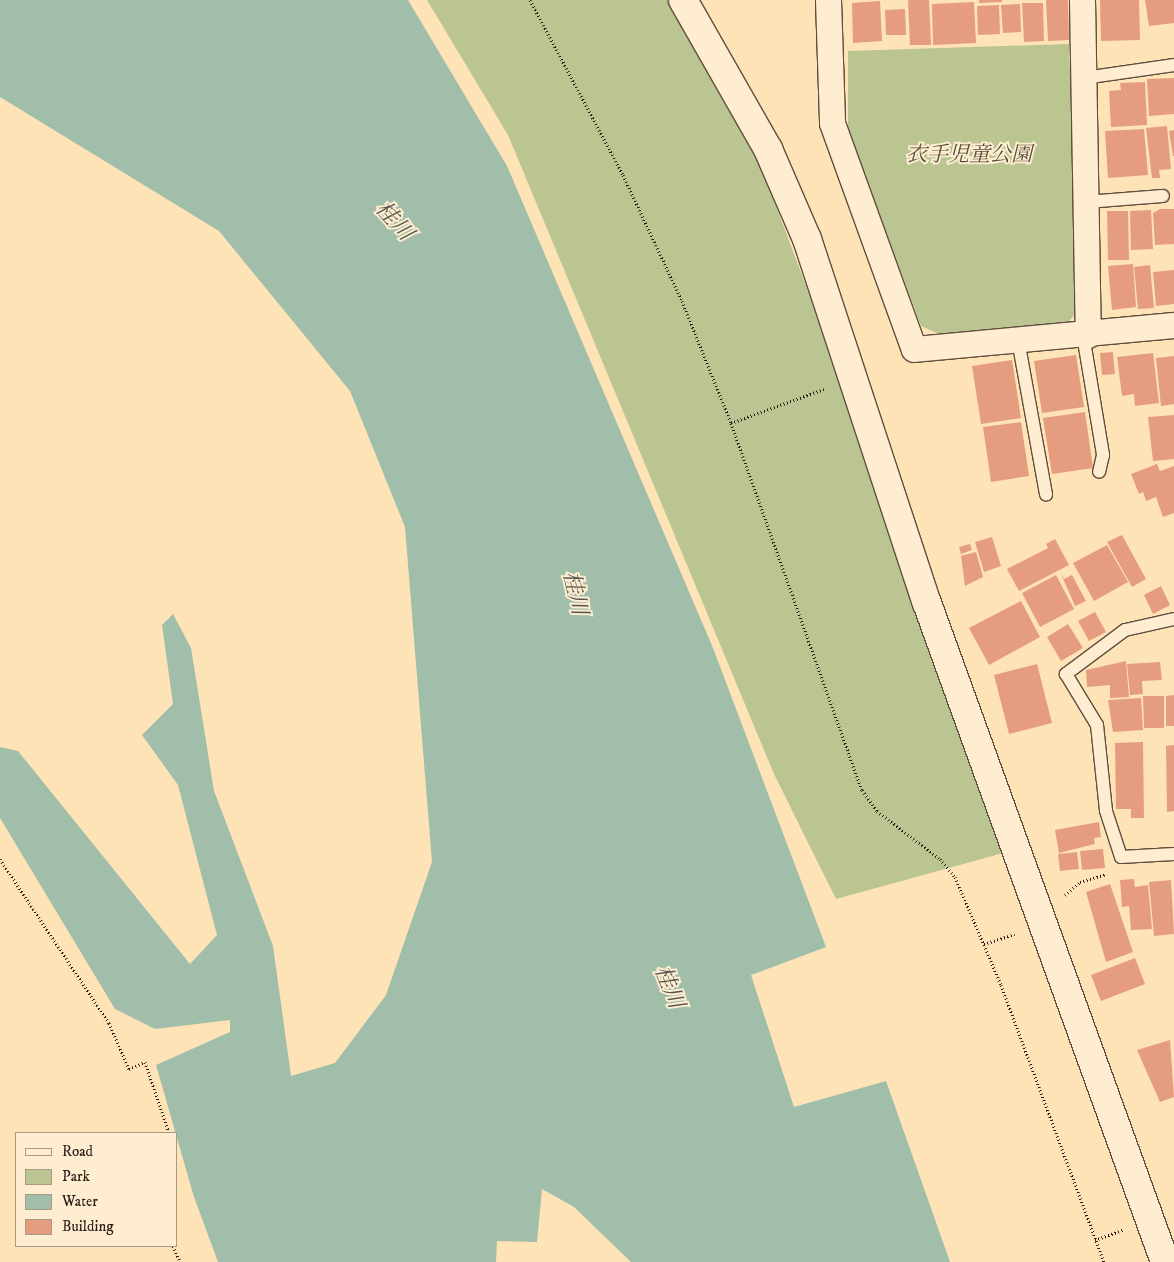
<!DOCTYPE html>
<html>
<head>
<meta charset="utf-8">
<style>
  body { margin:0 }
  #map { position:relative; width:1174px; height:1262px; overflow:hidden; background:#fde3b6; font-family:"IM FELL DW Pica","Noto Serif JP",serif }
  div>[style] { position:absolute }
  .green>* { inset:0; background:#bac592 }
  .water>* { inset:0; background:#a0beaa }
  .building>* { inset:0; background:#e69d7f }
  .path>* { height:3px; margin-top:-1.5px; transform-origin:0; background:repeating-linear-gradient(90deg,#2a1d17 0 1px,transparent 0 3.5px) }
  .roads { filter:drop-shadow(1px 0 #5f4e3f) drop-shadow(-1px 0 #5f4e3f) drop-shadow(0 1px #5f4e3f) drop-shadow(0 -1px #5f4e3f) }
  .lane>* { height:12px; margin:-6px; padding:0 6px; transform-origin:6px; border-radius:6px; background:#feedd0 }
  .street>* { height:25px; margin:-12.5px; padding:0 12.5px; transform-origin:12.5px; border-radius:12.5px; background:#feedd0 }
  .secondary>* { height:28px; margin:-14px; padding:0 14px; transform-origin:14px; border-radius:14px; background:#feedd0 }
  span { translate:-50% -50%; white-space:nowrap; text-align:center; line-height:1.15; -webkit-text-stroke:4px #feedd0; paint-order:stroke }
  .park-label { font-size:21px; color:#554f3c; font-style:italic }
  .water-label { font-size:22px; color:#53554a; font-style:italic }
  .legend { position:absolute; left:15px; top:1132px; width:162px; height:115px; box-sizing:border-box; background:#feedd0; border:1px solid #a99a86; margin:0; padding:6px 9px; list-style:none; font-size:15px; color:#2a1d17 }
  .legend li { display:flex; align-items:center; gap:10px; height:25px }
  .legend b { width:25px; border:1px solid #a99a86 }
</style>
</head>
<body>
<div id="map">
  <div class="green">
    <i style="clip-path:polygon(427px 0,671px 0,756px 153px,832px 355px,1007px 852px,836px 899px,774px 774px,508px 135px)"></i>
    <i style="clip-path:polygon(1069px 44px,1079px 309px,1066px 325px,948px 338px,921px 326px,848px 130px,848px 51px)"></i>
  </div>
  <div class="water">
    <i style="clip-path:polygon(0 0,408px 0,507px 166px,713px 648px,826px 947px,751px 975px,794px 1107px,886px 1081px,950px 1262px,631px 1262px,574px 1207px,542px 1189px,537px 1242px,497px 1241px,496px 1262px,218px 1262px,194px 1197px,156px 1065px,230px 1032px,230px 1020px,155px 1029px,115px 1009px,0 818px,0 747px,18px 751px,190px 964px,217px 935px,178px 785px,142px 735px,173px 704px,162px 625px,173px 614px,191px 648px,214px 791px,273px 946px,291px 1076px,335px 1063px,386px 995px,432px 862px,405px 527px,350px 391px,219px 231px,0 97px)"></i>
  </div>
  <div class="building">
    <i style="clip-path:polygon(908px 0,929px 0,931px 45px,910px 45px)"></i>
    <i style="clip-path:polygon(979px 0,1002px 0,1002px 2px,979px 3px)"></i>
    <i style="clip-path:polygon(1046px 0,1068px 0,1069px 40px,1048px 41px)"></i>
    <i style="clip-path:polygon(1100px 0,1139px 0,1140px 40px,1101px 41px)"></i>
    <i style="clip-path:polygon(1145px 0,1174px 0,1174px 23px,1149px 26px)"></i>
    <i style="clip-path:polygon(880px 1px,882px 41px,853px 43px,852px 3px)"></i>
    <i style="clip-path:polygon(974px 2px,976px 43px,933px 45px,932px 4px)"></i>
    <i style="clip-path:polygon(1022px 3px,1043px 3px,1044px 41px,1024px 42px)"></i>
    <i style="clip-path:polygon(1020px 4px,1021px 32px,1003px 33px,1001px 5px)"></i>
    <i style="clip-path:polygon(999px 5px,1000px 34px,978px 35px,977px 6px)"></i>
    <i style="clip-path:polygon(905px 9px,906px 35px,886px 35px,885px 10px)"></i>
    <i style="clip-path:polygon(1174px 78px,1174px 114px,1149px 116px,1147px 79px)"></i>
    <i style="clip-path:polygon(1145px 82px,1147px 125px,1111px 127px,1109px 91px,1121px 90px,1120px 83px)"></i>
    <i style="clip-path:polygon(1167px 126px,1171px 169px,1159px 170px,1160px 178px,1152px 178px,1146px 128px)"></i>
    <i style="clip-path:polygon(1144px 129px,1148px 175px,1108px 178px,1105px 131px)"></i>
    <i style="clip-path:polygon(1174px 130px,1174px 156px,1173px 156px,1169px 131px)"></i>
    <i style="clip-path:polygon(1160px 209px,1174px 209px,1174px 244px,1155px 245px,1153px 213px)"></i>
    <i style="clip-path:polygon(1151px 210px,1153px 249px,1131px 250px,1130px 211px)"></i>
    <i style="clip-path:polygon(1107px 211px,1128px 211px,1129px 260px,1108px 260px)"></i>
    <i style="clip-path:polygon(1133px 264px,1136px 307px,1112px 310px,1108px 266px)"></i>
    <i style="clip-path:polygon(1150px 265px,1154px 308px,1138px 309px,1134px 267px)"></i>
    <i style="clip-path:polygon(1174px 270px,1174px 304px,1156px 306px,1153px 272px)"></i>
    <i style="clip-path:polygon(1113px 352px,1115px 374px,1102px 375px,1100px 353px)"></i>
    <i style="clip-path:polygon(1153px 353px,1159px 403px,1135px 406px,1134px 394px,1122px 396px,1117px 357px)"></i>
    <i style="clip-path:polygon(1076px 355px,1084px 407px,1042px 413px,1034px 361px)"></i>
    <i style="clip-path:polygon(1174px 356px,1174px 404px,1161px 406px,1156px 358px)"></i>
    <i style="clip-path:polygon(1012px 360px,1021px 418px,981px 424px,972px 366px)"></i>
    <i style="clip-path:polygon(1085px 412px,1093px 468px,1052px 474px,1043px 418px)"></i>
    <i style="clip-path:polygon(1174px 415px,1174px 459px,1153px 461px,1148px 417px)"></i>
    <i style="clip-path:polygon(1021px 422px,1029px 476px,991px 482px,983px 427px)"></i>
    <i style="clip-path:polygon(1157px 464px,1160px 471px,1174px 466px,1174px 513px,1163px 517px,1156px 497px,1146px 501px,1143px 492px,1139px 494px,1131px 474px)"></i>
    <i style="clip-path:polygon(1122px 535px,1146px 579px,1132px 587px,1107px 542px)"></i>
    <i style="clip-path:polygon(992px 537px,1001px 566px,984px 572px,975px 542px)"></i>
    <i style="clip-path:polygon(1055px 539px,1069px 565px,1019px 591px,1007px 569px,1048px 548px,1046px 544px)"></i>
    <i style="clip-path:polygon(970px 544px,972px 550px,961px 554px,959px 547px)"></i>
    <i style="clip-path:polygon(1107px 545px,1128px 582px,1094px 601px,1073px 563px)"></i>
    <i style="clip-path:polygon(976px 552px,983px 577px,965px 586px,961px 556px)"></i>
    <i style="clip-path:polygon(1061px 574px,1064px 579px,1072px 575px,1086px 601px,1075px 606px)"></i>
    <i style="clip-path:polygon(1056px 575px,1074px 609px,1040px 627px,1022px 593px)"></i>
    <i style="clip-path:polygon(1161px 586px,1170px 605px,1153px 614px,1144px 595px)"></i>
    <i style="clip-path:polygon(1021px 601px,1040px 637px,989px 665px,969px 628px)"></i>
    <i style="clip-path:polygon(1095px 612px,1106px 632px,1089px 641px,1078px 621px)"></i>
    <i style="clip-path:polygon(1068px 624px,1083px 648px,1061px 661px,1047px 637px)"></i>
    <i style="clip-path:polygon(1126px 661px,1129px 697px,1110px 698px,1110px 685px,1087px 687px,1086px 670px)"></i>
    <i style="clip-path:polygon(1160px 662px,1162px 680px,1142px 681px,1143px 694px,1130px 695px,1127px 664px)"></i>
    <i style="clip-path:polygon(1037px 664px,1052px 723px,1009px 734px,994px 675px)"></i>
    <i style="clip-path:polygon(1174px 695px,1174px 726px,1166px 726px,1166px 696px)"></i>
    <i style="clip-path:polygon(1143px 696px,1164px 696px,1164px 728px,1144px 728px)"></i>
    <i style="clip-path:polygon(1141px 698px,1143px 730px,1113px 732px,1108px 700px)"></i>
    <i style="clip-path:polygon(1143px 742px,1144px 818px,1131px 818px,1131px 809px,1116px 809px,1115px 743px)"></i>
    <i style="clip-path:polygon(1174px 745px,1174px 811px,1167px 812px,1166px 746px)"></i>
    <i style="clip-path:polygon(1099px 822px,1101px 837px,1094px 838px,1095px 844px,1059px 853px,1055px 830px)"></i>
    <i style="clip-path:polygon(1103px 849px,1105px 868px,1082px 870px,1080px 851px)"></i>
    <i style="clip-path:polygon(1077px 852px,1079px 869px,1060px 871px,1058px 854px)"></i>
    <i style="clip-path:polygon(1134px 879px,1135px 887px,1148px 885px,1152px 929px,1131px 930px,1129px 906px,1122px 907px,1120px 880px)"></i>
    <i style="clip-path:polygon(1171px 880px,1174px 934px,1154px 936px,1149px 882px)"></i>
    <i style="clip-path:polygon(1110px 884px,1133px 952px,1106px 962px,1086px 892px)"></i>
    <i style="clip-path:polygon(1135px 958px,1145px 984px,1101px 1001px,1091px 975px)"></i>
    <i style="clip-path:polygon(1170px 1040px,1174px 1097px,1160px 1102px,1137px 1050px)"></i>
  </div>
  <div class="path">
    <i style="left:530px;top:0;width:198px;rotate:62deg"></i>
    <i style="left:623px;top:175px;width:139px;rotate:64.9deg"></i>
    <i style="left:682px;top:301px;width:131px;rotate:68.1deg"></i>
    <i style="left:731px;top:423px;width:390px;rotate:70.4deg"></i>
    <i style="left:862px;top:790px;width:26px;rotate:54deg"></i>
    <i style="left:877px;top:811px;width:79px;rotate:37.3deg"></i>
    <i style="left:940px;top:859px;width:23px;rotate:50deg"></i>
    <i style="left:955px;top:877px;width:117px;rotate:66.9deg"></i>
    <i style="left:1001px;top:985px;width:296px;rotate:69.6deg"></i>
    <i style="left:731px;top:423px;width:99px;rotate:-20.1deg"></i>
    <i style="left:0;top:859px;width:197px;rotate:56.4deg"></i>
    <i style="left:109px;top:1023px;width:50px;rotate:66.5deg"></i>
    <i style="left:129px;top:1069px;width:17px;rotate:-24deg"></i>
    <i style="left:145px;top:1062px;width:75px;rotate:71.3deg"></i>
    <i style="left:1065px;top:895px;width:20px;rotate:-41deg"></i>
    <i style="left:1080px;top:882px;width:28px;rotate:-17deg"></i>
    <i style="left:984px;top:944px;width:32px;rotate:-18deg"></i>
    <i style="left:1095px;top:1240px;width:30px;rotate:-20deg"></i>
    <i style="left:173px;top:1246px;width:17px;rotate:66deg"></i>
  </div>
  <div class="roads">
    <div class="lane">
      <i style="left:1084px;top:78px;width:91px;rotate:-8.2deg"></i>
      <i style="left:1086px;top:202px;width:77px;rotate:-4.5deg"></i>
      <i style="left:1083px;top:335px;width:122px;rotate:80.5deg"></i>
      <i style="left:1103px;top:455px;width:17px;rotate:103deg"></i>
      <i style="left:1018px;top:340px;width:157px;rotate:79.7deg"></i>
      <i style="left:1174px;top:619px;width:50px;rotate:167.3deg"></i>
      <i style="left:1125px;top:630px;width:74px;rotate:143.3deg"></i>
      <i style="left:1066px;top:674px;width:60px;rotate:58.7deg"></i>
      <i style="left:1097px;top:725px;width:86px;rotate:84deg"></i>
      <i style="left:1106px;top:811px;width:48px;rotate:71.9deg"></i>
      <i style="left:1121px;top:857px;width:53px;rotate:-3.2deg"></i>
    </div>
    <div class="street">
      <i style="left:828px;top:0;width:123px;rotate:88.1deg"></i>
      <i style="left:832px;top:123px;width:240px;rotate:70.1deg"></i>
      <i style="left:914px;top:349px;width:261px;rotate:-5.3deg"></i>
      <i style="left:1082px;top:0;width:335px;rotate:89deg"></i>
    </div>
    <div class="secondary">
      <i style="left:683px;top:0;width:172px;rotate:60.3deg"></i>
      <i style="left:768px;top:149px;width:98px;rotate:66.6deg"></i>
      <i style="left:807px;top:239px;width:383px;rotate:71.8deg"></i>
      <i style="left:927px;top:603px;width:701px;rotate:70.14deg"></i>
    </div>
  </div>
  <div class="park-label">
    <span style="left:969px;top:155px">衣手児童公園</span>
  </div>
  <div class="water-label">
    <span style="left:394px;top:221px;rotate:48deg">桂川</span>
    <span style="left:575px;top:593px;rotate:77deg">桂川</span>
    <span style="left:669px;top:987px;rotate:68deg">桂川</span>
  </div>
  <ul class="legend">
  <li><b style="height:6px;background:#feedd0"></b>Road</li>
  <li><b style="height:14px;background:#bac592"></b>Park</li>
  <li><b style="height:14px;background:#a0beaa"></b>Water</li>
  <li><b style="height:14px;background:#e69d7f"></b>Building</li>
  </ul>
</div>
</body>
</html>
